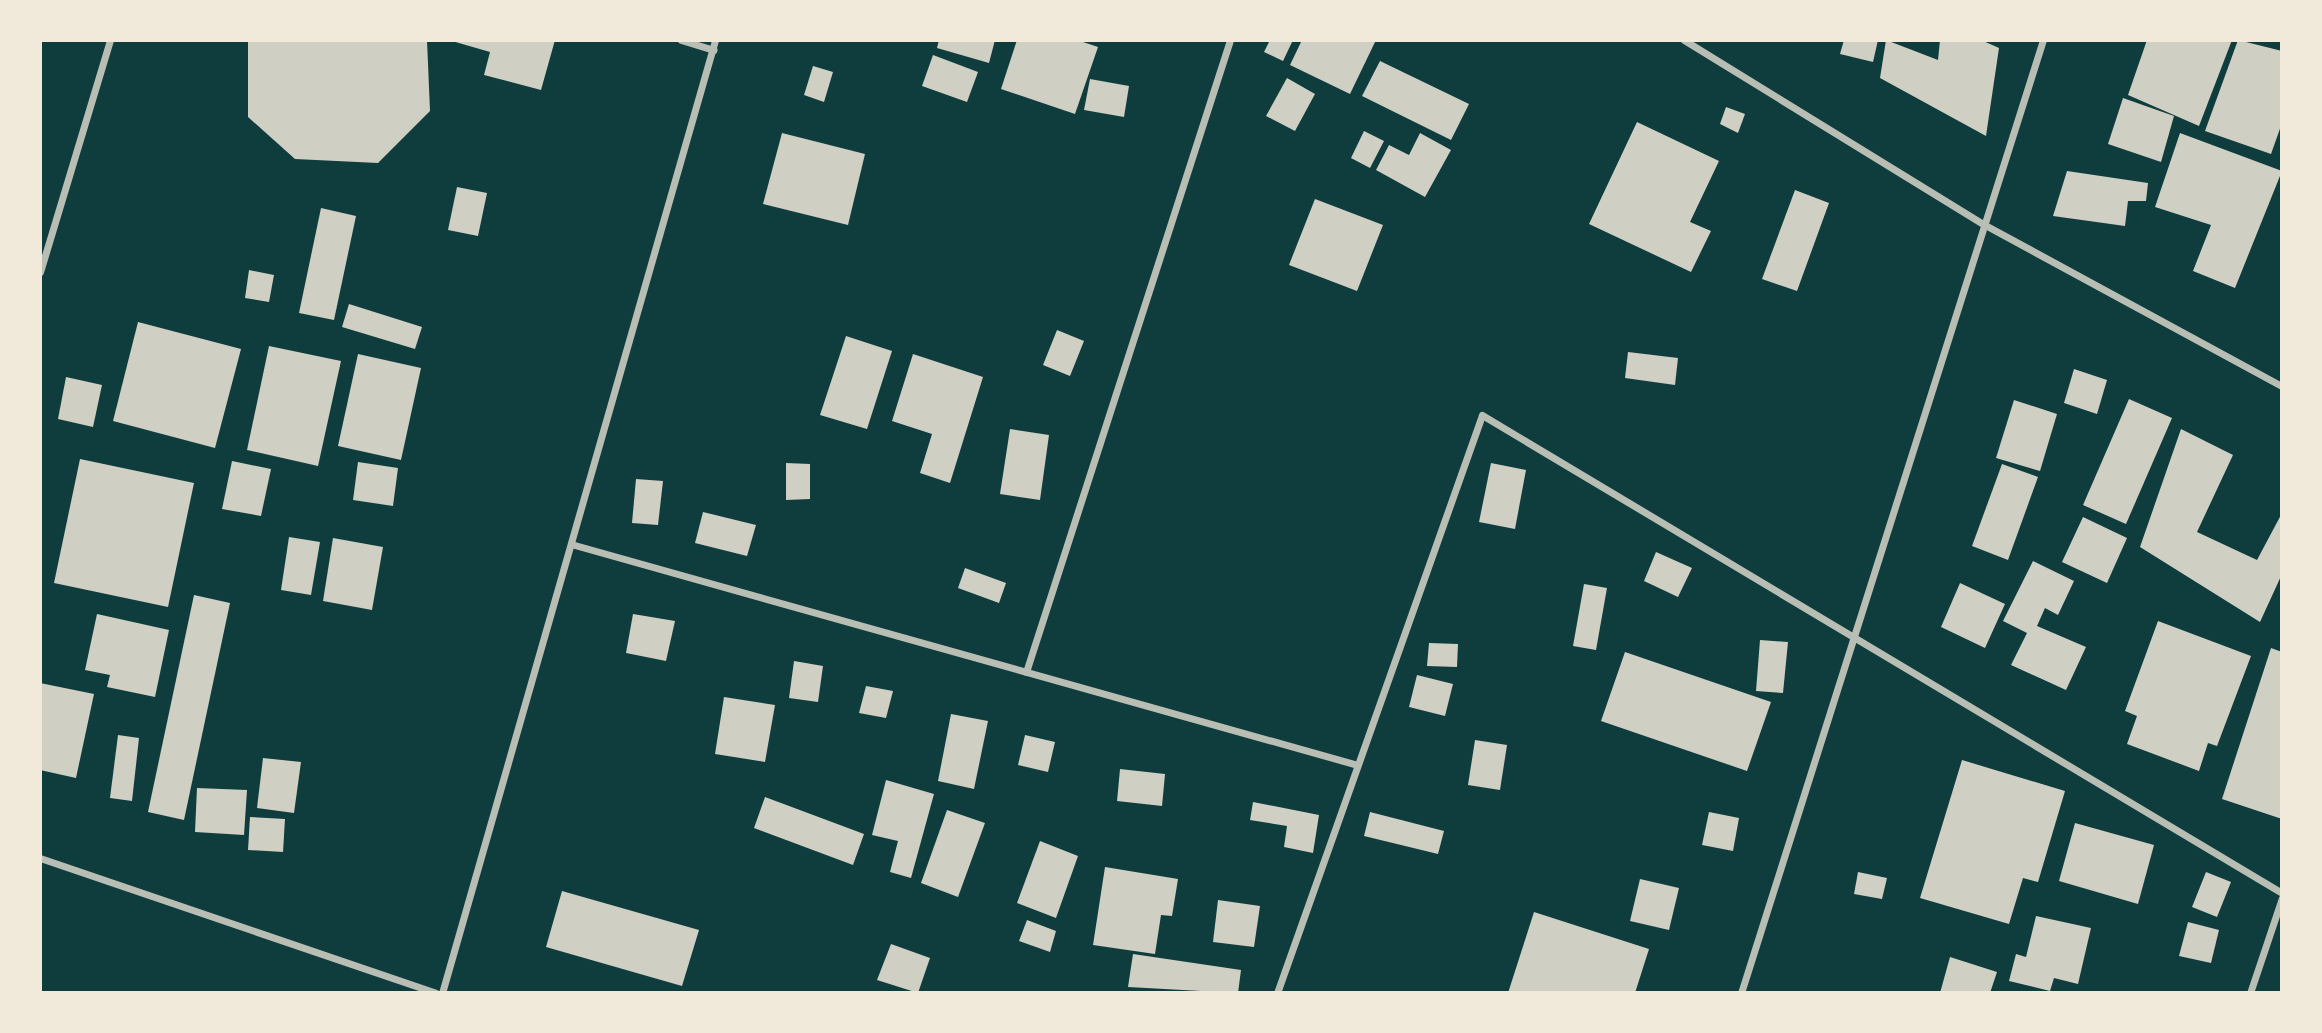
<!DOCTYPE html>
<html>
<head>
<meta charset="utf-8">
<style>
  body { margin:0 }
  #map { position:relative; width:2322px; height:1033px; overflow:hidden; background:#0f3d3e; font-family:"Golos Text",sans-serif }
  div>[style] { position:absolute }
  .building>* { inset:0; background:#cfcfc3 }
  .minor>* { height:7px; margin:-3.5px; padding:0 3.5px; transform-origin:3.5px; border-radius:3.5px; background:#b8beb3 }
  span { translate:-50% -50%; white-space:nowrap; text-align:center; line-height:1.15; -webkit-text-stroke:6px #f1e9da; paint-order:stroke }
  .frame { position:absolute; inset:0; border:42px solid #f1e9da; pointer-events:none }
</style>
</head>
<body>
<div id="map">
  <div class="building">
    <i style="clip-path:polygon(248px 40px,427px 40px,430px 111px,378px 163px,295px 159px,248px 117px)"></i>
    <i style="clip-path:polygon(555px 40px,541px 90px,484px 75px,490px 52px,452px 41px)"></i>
    <i style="clip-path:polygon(939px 40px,995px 40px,989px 63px,937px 48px)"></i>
    <i style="clip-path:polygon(1017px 40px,1077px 40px,1098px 47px,1075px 114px,1001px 89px)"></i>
    <i style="clip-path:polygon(1270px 40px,1293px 40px,1283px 61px,1264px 52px)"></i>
    <i style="clip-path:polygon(1302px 40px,1376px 40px,1350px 94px,1290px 65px)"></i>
    <i style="clip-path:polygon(1844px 40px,1878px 40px,1873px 62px,1840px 54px)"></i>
    <i style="clip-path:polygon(1886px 40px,1938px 60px,1940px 40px,1981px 40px,1999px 48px,1986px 136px,1880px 78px)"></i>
    <i style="clip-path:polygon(2147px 40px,2232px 40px,2199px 126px,2128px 95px)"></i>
    <i style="clip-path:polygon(2238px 40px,2282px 51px,2282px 123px,2271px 154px,2205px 131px)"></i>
    <i style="clip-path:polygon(933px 55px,978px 72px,967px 102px,922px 86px)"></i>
    <i style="clip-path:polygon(1380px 61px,1469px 104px,1451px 140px,1362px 96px)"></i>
    <i style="clip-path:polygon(813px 66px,833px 72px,824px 102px,804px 95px)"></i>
    <i style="clip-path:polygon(1287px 78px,1315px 94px,1295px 131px,1266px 116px)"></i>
    <i style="clip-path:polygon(1090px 79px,1129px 86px,1124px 117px,1084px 110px)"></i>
    <i style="clip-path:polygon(2123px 98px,2174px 116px,2161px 162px,2108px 144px)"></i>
    <i style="clip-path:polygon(1726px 107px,1745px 114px,1738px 133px,1720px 124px)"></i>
    <i style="clip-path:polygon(1637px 122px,1719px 161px,1690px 222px,1711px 231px,1691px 272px,1589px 224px)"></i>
    <i style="clip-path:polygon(1364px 131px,1384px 141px,1370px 168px,1351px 158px)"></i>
    <i style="clip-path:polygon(782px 133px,865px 154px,848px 225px,763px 204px)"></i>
    <i style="clip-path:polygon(1420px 133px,1451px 150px,1425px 197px,1376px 170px,1389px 145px,1409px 155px)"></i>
    <i style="clip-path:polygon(2180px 133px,2282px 171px,2235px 288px,2193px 271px,2211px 225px,2155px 207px)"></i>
    <i style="clip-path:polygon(2067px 171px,2148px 183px,2146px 201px,2128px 201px,2125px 226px,2053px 216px)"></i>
    <i style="clip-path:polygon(457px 187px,487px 193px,478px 236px,448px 230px)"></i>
    <i style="clip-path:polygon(1795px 190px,1829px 203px,1797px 291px,1762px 279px)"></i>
    <i style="clip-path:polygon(1315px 199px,1383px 225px,1357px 291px,1289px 265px)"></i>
    <i style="clip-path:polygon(321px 208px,356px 216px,334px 320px,299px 313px)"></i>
    <i style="clip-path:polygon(249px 270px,274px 275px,269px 302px,245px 298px)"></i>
    <i style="clip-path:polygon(349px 304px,422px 327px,415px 349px,342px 327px)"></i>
    <i style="clip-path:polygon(138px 322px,241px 349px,215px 448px,113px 421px)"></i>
    <i style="clip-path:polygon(1057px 330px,1084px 341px,1070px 376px,1043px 365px)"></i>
    <i style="clip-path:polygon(846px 336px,892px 351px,867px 429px,820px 415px)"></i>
    <i style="clip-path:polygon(269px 346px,341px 361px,318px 466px,247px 450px)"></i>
    <i style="clip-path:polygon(1628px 352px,1678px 358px,1675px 385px,1625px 378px)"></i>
    <i style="clip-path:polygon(358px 354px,421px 368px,401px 460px,338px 446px)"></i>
    <i style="clip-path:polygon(913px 354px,983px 377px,950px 483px,920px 473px,932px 434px,892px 421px)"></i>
    <i style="clip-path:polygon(2074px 369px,2107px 380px,2097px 414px,2064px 403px)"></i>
    <i style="clip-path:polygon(66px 377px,102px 385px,93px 427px,58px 419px)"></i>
    <i style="clip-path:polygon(2129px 399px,2172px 418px,2126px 524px,2083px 505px)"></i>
    <i style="clip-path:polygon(2014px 400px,2057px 414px,2040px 471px,1996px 458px)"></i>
    <i style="clip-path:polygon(1010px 429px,1049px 435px,1040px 500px,1000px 494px)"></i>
    <i style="clip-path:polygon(2181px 429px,2233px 455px,2197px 532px,2257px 560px,2282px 513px,2282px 574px,2260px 622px,2140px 547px)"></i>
    <i style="clip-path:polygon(80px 459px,194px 483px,168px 607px,54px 583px)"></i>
    <i style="clip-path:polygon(232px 461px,271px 469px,261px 516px,222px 509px)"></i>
    <i style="clip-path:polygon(358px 462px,398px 468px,393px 506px,353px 500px)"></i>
    <i style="clip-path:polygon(786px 463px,810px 464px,810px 499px,786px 500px)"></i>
    <i style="clip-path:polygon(1491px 463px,1526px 470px,1515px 529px,1479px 522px)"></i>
    <i style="clip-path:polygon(2002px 464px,2038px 477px,2008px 560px,1972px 546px)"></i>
    <i style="clip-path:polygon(636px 479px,663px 481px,658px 525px,632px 523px)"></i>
    <i style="clip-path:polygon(703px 512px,756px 525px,747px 556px,695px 543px)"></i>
    <i style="clip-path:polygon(2083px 517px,2127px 538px,2107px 583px,2062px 562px)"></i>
    <i style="clip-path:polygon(289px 537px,320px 542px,311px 595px,281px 590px)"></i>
    <i style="clip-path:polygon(333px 538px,383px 547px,372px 610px,323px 601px)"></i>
    <i style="clip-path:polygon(1656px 552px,1692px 568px,1678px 597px,1644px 581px)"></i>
    <i style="clip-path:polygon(2033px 561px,2074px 581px,2058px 615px,2045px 608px,2037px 626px,2086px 647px,2066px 690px,2011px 665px,2027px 633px,2003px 621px)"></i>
    <i style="clip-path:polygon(965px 568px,1006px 583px,999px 603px,958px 588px)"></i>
    <i style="clip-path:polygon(1960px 583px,2005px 604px,1985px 648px,1941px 627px)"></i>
    <i style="clip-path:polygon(1584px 584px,1607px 588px,1596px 650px,1573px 646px)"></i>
    <i style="clip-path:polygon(194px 595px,230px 603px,184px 820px,148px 812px)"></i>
    <i style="clip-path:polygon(97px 614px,169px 630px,155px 697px,107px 687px,110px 675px,85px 670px)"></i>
    <i style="clip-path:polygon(633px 614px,675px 621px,666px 661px,626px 653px)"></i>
    <i style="clip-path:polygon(2158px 621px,2251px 656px,2217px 746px,2208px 743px,2199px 771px,2127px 744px,2137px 716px,2125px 711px)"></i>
    <i style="clip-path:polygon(1760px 640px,1788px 642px,1783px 693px,1756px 691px)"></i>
    <i style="clip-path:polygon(1429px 643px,1458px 644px,1457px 667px,1427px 666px)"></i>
    <i style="clip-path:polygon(2271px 648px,2282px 652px,2282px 819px,2222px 799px)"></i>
    <i style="clip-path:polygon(1625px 652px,1771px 702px,1747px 771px,1601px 721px)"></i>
    <i style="clip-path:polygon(794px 661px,823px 666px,818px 702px,789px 698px)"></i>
    <i style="clip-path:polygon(1417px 675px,1453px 684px,1445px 716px,1409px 707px)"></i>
    <i style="clip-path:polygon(40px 683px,94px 694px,76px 778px,40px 770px)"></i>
    <i style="clip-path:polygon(866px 686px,893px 691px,886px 718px,859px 713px)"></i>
    <i style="clip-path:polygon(724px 697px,775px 705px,765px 762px,715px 754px)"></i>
    <i style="clip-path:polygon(951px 714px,988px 721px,974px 789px,938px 781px)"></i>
    <i style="clip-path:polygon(118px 735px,139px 738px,132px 801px,110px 798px)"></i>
    <i style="clip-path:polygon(1025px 735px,1055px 742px,1048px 772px,1018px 765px)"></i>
    <i style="clip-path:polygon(1475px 740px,1507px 745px,1500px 790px,1468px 785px)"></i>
    <i style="clip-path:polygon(263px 758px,301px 762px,294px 813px,257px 808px)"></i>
    <i style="clip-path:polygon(1962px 760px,2065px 791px,2038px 882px,2023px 878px,2009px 924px,1920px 898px)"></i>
    <i style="clip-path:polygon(1120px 769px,1165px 774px,1162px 806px,1117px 801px)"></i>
    <i style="clip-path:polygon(886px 780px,934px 794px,911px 878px,890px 872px,898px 841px,872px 835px)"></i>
    <i style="clip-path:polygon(197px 788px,247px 790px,244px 835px,195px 832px)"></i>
    <i style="clip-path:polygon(765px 797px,864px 834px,853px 865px,754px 828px)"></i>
    <i style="clip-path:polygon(1253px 802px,1319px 815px,1313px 853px,1284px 847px,1287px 826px,1250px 820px)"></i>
    <i style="clip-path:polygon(947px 810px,985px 823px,958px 897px,921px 883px)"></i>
    <i style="clip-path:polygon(1370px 812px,1444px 831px,1438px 854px,1364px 836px)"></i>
    <i style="clip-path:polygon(1709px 812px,1739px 818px,1733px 851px,1702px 845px)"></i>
    <i style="clip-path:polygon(250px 817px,285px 819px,283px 852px,248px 850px)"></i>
    <i style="clip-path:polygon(2075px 823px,2154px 845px,2138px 904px,2059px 881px)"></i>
    <i style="clip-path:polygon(1040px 841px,1078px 856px,1056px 918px,1017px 903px)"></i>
    <i style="clip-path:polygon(1105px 867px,1178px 879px,1172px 916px,1161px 915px,1155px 954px,1093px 945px)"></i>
    <i style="clip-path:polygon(1858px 872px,1887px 878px,1882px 899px,1854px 894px)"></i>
    <i style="clip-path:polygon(2206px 872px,2231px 882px,2217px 917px,2192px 907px)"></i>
    <i style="clip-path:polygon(1640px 879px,1679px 888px,1669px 930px,1630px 921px)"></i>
    <i style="clip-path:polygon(562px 891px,699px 930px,682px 986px,546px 947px)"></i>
    <i style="clip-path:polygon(1218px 900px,1260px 906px,1254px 947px,1213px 942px)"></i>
    <i style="clip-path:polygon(1534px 912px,1649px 949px,1635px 993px,1508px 993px)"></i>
    <i style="clip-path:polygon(2036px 916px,2091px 928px,2078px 984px,2054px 978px,2050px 991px,2009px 981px,2016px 954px,2026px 957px)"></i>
    <i style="clip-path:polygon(1027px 920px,1056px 931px,1050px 952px,1019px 941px)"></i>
    <i style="clip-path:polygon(2188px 922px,2219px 930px,2211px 963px,2179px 956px)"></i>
    <i style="clip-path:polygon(891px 944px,930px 958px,918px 993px,877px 980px)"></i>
    <i style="clip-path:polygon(1133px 954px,1241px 970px,1238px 993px,1128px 987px)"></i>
    <i style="clip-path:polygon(1950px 957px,1997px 972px,1990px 993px,1940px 993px)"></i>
  </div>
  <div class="minor">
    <i style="left:681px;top:40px;width:34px;rotate:17deg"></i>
    <i style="left:1684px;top:40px;width:353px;rotate:31.6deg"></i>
    <i style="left:1985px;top:225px;width:338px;rotate:28.5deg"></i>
    <i style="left:40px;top:272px;width:242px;rotate:-73.2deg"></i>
    <i style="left:571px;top:544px;width:813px;rotate:15.69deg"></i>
    <i style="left:1026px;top:672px;width:664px;rotate:-72.11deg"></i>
    <i style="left:40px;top:858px;width:418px;rotate:18.8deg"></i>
    <i style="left:442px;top:993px;width:991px;rotate:-74.01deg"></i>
    <i style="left:1277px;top:993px;width:613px;rotate:-70.47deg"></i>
    <i style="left:1482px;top:415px;width:932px;rotate:30.86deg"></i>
    <i style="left:1741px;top:993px;width:1000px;rotate:-72.42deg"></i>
    <i style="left:2250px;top:993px;width:100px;rotate:-71.4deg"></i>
  </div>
  <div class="frame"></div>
</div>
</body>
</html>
